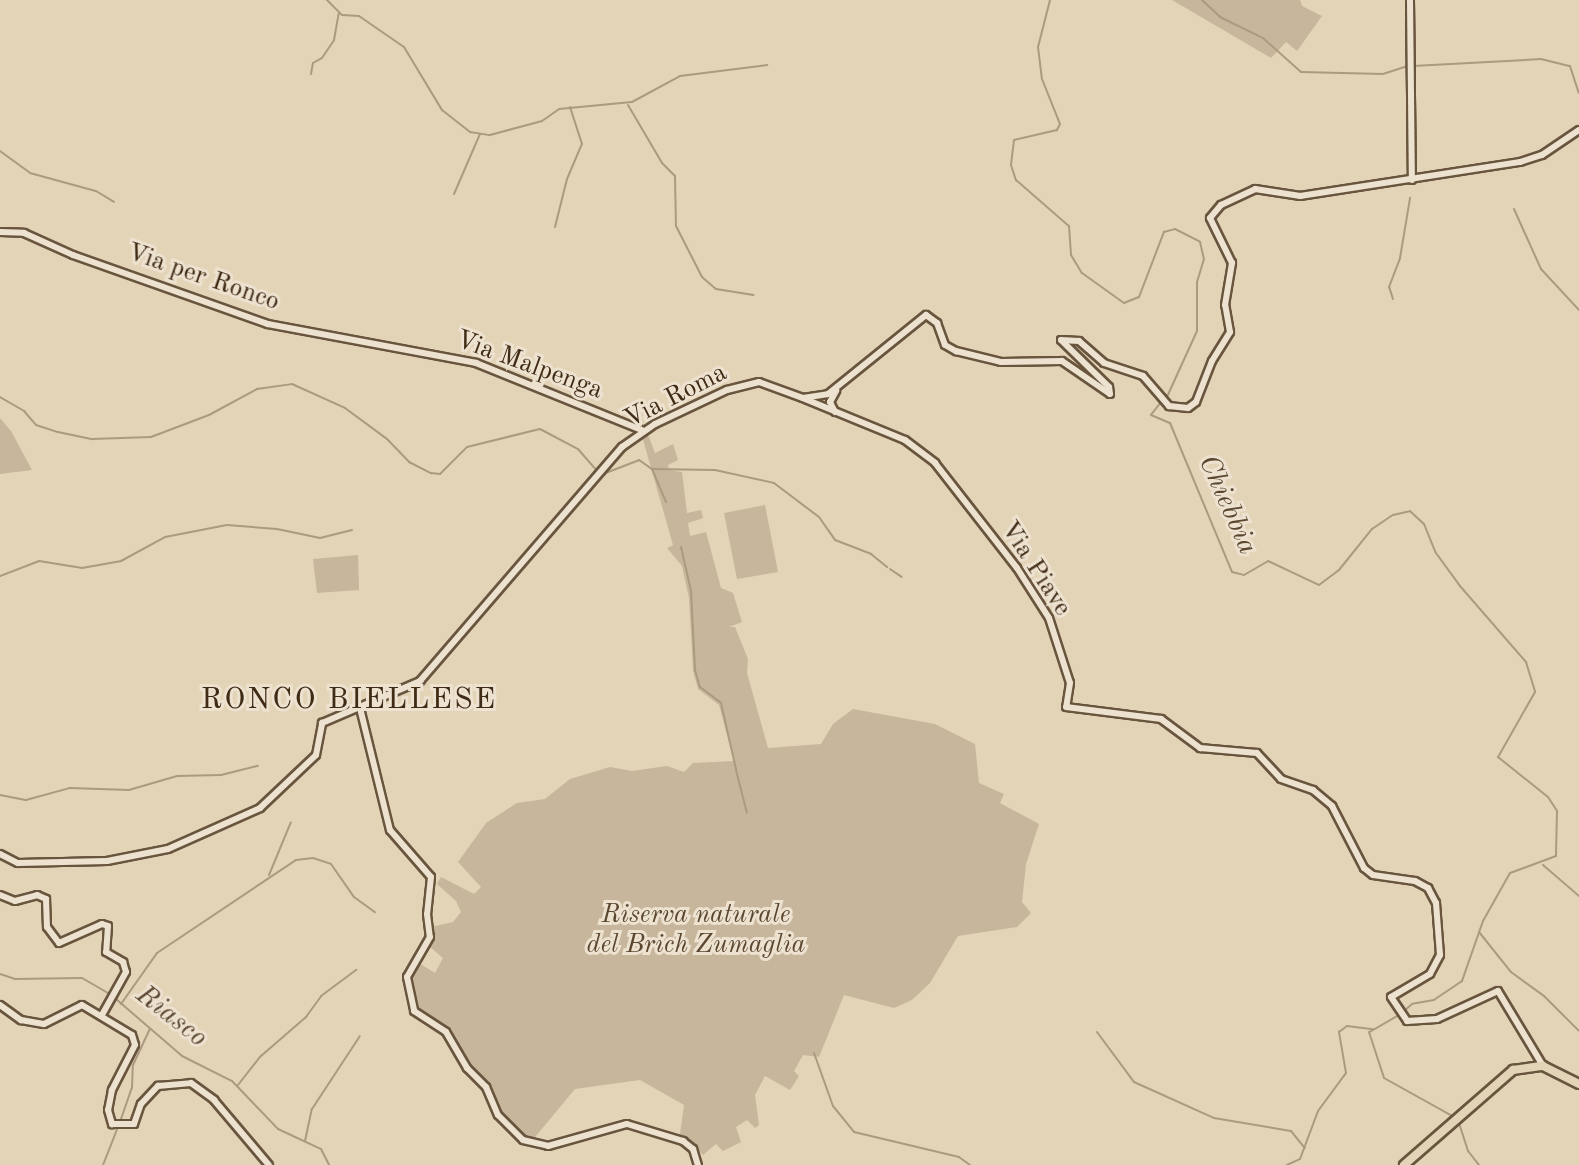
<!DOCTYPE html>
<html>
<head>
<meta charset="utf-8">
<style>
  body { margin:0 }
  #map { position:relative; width:1579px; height:1165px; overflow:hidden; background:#e3d3b7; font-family:"Old Standard TT",serif }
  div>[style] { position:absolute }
  .green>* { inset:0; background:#c7b69b }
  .stream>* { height:2px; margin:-1px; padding:0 1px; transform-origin:1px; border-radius:1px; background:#ac9a80 }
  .roads { filter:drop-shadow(2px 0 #69553e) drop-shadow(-2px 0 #69553e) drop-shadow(0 2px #69553e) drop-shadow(0 -2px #69553e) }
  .minor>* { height:6px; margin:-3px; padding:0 3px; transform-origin:3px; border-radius:3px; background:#ede2d0 }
  .major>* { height:8px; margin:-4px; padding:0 4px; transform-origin:4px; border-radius:4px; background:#e3d3b7 }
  span { translate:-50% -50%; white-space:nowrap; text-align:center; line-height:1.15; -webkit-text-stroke:6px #ede2d0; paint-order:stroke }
  .street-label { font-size:26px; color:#402b15 }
  .park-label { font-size:26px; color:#5b4730; font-style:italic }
  .water-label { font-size:28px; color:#5b4730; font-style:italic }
  .quarter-label { font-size:30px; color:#402b15; letter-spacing:2px }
</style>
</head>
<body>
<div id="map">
  <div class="green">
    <i style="clip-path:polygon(1172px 0,1300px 0,1302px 6px,1322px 16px,1297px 51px,1286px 42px,1271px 58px)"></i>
    <i style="clip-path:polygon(0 418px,11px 431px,32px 470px,0 474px)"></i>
    <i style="clip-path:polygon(647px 432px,655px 453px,673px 444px,678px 460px,668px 465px,669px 470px,682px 472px,687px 513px,701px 510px,703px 518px,688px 523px,690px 536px,706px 532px,721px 588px,733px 593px,742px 622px,729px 627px,735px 627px,748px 659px,747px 673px,768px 748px,821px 744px,833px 724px,853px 709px,935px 724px,975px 744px,979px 783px,1004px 794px,1000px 803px,1039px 824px,1026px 864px,1022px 902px,1031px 913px,1017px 927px,958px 936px,930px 983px,912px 1000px,894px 1008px,844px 995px,819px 1057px,803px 1055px,794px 1071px,799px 1076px,790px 1090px,765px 1076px,755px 1095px,759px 1125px,755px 1128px,747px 1120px,736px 1127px,741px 1142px,723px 1151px,716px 1144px,703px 1155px,680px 1134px,684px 1105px,640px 1080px,575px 1089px,531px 1142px,500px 1115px,488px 1086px,467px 1067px,448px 1031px,417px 1010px,412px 999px,411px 975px,417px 962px,435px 973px,443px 958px,430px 947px,431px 927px,453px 922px,461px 912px,456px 901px,437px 884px,441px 877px,474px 894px,481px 887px,458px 862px,486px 823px,517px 803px,545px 799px,570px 779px,610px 767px,632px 771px,667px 766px,684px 772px,693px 763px,734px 761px,719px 705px,698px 689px,693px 671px,689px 598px,682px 566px,667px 548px,673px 545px,642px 436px)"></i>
    <i style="clip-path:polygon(765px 505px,778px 572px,737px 579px,724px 513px)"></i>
    <i style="clip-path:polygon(358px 555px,359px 590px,317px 593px,313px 559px)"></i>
  </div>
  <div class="stream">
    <i style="left:327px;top:0;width:21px;rotate:45deg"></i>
    <i style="left:342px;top:15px;width:17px;rotate:3deg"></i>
    <i style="left:359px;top:16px;width:55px;rotate:34.6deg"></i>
    <i style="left:404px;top:47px;width:74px;rotate:58.9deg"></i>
    <i style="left:442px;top:110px;width:36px;rotate:38deg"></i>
    <i style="left:470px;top:132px;width:20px;rotate:9deg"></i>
    <i style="left:490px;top:135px;width:54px;rotate:-15.1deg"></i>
    <i style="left:542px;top:121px;width:21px;rotate:-35deg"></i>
    <i style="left:559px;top:109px;width:73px;rotate:-5.5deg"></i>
    <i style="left:632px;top:102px;width:55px;rotate:-28.4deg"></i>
    <i style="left:680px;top:76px;width:88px;rotate:-7.2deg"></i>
    <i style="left:1050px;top:0;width:49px;rotate:104.3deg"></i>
    <i style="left:1038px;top:47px;width:32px;rotate:83deg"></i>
    <i style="left:1042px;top:79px;width:48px;rotate:68.2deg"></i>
    <i style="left:1060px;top:124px;width:7px;rotate:117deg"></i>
    <i style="left:1057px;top:130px;width:44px;rotate:166.9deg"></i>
    <i style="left:1014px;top:140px;width:25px;rotate:97deg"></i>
    <i style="left:1011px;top:165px;width:16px;rotate:72deg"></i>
    <i style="left:1016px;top:180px;width:70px;rotate:41deg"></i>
    <i style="left:1069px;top:226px;width:29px;rotate:86deg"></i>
    <i style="left:1071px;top:255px;width:21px;rotate:59deg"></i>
    <i style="left:1082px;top:273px;width:52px;rotate:35.5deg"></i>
    <i style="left:1124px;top:303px;width:16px;rotate:-22deg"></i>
    <i style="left:1139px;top:297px;width:70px;rotate:-69deg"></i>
    <i style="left:1164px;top:232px;width:11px;rotate:-15deg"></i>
    <i style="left:1175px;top:229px;width:28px;rotate:27deg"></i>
    <i style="left:1200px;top:242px;width:17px;rotate:77deg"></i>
    <i style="left:1204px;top:259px;width:24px;rotate:107deg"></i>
    <i style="left:1197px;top:282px;width:49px;rotate:90deg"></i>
    <i style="left:1197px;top:331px;width:75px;rotate:114.5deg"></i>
    <i style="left:1202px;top:0;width:25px;rotate:43deg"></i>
    <i style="left:1220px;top:17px;width:48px;rotate:26deg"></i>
    <i style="left:1263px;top:38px;width:51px;rotate:41.8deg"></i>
    <i style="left:1301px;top:72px;width:82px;rotate:1.4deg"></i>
    <i style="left:1383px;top:74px;width:25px;rotate:-18deg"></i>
    <i style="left:1413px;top:66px;width:128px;rotate:-3.1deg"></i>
    <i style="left:1541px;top:59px;width:30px;rotate:14deg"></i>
    <i style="left:1570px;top:66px;width:28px;rotate:72deg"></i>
    <i style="left:311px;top:74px;width:11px;rotate:-80deg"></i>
    <i style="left:313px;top:63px;width:10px;rotate:-29deg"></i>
    <i style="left:322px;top:58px;width:22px;rotate:-56deg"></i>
    <i style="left:334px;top:40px;width:27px;rotate:-80deg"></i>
    <i style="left:628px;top:105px;width:67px;rotate:59.6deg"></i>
    <i style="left:662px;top:163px;width:18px;rotate:45deg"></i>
    <i style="left:675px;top:176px;width:50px;rotate:88.9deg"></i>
    <i style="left:676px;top:226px;width:57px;rotate:63deg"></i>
    <i style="left:702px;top:277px;width:18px;rotate:41deg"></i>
    <i style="left:716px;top:289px;width:38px;rotate:9deg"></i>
    <i style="left:0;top:151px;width:37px;rotate:36deg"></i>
    <i style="left:30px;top:173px;width:68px;rotate:15.3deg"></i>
    <i style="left:96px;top:191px;width:21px;rotate:31deg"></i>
    <i style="left:454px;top:194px;width:65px;rotate:-66.6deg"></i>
    <i style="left:1514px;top:209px;width:66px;rotate:65.8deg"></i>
    <i style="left:1541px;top:269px;width:56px;rotate:47.2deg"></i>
    <i style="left:555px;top:227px;width:49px;rotate:-76deg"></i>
    <i style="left:567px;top:179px;width:38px;rotate:-67deg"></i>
    <i style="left:582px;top:144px;width:39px;rotate:-108deg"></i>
    <i style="left:1393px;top:299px;width:13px;rotate:-108deg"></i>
    <i style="left:1389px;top:287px;width:31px;rotate:-69deg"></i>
    <i style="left:1400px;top:258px;width:61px;rotate:-80.5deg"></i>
    <i style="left:0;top:397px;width:28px;rotate:30deg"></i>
    <i style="left:24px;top:411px;width:18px;rotate:49deg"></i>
    <i style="left:36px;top:425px;width:23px;rotate:18deg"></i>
    <i style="left:58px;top:432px;width:35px;rotate:12deg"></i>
    <i style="left:92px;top:439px;width:59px;rotate:-1.9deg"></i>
    <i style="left:151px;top:437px;width:62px;rotate:-20.8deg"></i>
    <i style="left:209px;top:415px;width:55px;rotate:-28.4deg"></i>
    <i style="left:257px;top:389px;width:35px;rotate:-8deg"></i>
    <i style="left:292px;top:384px;width:58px;rotate:24.4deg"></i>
    <i style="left:345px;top:408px;width:52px;rotate:36.4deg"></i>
    <i style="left:387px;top:439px;width:32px;rotate:46deg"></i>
    <i style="left:409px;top:462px;width:25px;rotate:27deg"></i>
    <i style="left:431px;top:473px;width:9px;rotate:6deg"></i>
    <i style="left:440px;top:474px;width:38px;rotate:-45deg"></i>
    <i style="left:467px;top:447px;width:75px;rotate:-13.9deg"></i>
    <i style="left:540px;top:429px;width:43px;rotate:27.8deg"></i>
    <i style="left:578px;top:449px;width:30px;rotate:49deg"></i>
    <i style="left:1161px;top:402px;width:16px;rotate:128deg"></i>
    <i style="left:1151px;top:415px;width:21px;rotate:23deg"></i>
    <i style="left:1170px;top:423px;width:161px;rotate:67.4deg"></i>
    <i style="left:1232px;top:572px;width:12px;rotate:14deg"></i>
    <i style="left:1244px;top:575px;width:28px;rotate:-30deg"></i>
    <i style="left:1268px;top:561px;width:56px;rotate:25.2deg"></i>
    <i style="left:1319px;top:585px;width:25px;rotate:-37deg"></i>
    <i style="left:1339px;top:570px;width:53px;rotate:-51.2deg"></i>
    <i style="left:1372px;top:529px;width:25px;rotate:-34deg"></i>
    <i style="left:1393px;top:515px;width:17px;rotate:-13deg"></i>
    <i style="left:1410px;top:511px;width:19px;rotate:43deg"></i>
    <i style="left:1424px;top:524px;width:31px;rotate:68deg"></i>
    <i style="left:1436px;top:553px;width:41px;rotate:54deg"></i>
    <i style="left:1460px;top:586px;width:101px;rotate:49deg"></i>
    <i style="left:1526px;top:662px;width:31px;rotate:73deg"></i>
    <i style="left:1535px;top:692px;width:75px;rotate:119.6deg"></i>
    <i style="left:1498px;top:757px;width:64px;rotate:38.7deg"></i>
    <i style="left:1548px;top:797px;width:17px;rotate:57deg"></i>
    <i style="left:1557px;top:811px;width:45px;rotate:91.3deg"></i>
    <i style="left:1556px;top:856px;width:49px;rotate:159.7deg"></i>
    <i style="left:1510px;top:873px;width:55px;rotate:119.4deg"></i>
    <i style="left:1483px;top:921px;width:64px;rotate:109.3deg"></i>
    <i style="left:1462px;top:981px;width:34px;rotate:146deg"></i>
    <i style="left:1434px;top:1000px;width:22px;rotate:170deg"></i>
    <i style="left:1412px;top:1004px;width:11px;rotate:139deg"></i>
    <i style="left:652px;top:469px;width:36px;rotate:67deg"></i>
    <i style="left:603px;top:474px;width:39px;rotate:-21deg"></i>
    <i style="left:639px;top:460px;width:16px;rotate:35deg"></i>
    <i style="left:652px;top:469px;width:63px;rotate:0.9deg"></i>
    <i style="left:715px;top:470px;width:60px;rotate:12.4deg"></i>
    <i style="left:774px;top:483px;width:56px;rotate:37.1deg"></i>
    <i style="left:819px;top:517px;width:28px;rotate:55deg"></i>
    <i style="left:835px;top:540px;width:39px;rotate:21deg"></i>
    <i style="left:871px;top:554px;width:21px;rotate:39deg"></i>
    <i style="left:681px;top:547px;width:45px;rotate:77.2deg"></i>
    <i style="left:691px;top:591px;width:79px;rotate:87.1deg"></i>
    <i style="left:695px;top:670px;width:18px;rotate:74deg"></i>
    <i style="left:700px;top:687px;width:26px;rotate:37deg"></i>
    <i style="left:721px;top:703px;width:68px;rotate:77.2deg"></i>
    <i style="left:890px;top:569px;width:14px;rotate:34deg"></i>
    <i style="left:0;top:576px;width:42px;rotate:-21deg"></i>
    <i style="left:39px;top:561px;width:44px;rotate:9.2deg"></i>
    <i style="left:82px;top:568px;width:40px;rotate:-10deg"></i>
    <i style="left:121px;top:561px;width:50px;rotate:-28.6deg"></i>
    <i style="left:165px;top:537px;width:63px;rotate:-11deg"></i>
    <i style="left:227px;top:525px;width:50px;rotate:4.6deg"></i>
    <i style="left:277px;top:529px;width:44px;rotate:11.8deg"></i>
    <i style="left:320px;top:538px;width:33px;rotate:-14deg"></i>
    <i style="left:736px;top:770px;width:44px;rotate:75.7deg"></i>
    <i style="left:0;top:795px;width:26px;rotate:11deg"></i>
    <i style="left:26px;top:800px;width:46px;rotate:-15.3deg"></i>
    <i style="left:70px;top:788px;width:59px;rotate:1.9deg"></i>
    <i style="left:129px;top:790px;width:50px;rotate:-16.3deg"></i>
    <i style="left:177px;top:776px;width:44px;rotate:-1.3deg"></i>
    <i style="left:221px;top:775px;width:38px;rotate:-14deg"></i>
    <i style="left:1543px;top:865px;width:48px;rotate:40.7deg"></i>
    <i style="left:269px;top:875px;width:57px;rotate:-67.5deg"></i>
    <i style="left:1479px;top:932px;width:51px;rotate:51.3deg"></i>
    <i style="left:1511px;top:972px;width:41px;rotate:36deg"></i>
    <i style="left:1544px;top:996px;width:49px;rotate:45deg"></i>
    <i style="left:0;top:974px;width:16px;rotate:18deg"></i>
    <i style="left:15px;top:979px;width:67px;rotate:-0.9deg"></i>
    <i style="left:82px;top:978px;width:34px;rotate:30deg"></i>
    <i style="left:116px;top:999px;width:87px;rotate:40.8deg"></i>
    <i style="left:182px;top:1056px;width:56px;rotate:26.6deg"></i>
    <i style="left:232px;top:1081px;width:66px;rotate:46.2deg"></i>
    <i style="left:278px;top:1129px;width:47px;rotate:24.9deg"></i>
    <i style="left:321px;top:1149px;width:18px;rotate:63deg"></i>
    <i style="left:121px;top:1004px;width:62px;rotate:-54.8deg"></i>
    <i style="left:157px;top:953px;width:167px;rotate:-33.8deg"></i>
    <i style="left:296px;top:860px;width:17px;rotate:-7deg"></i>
    <i style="left:313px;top:858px;width:19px;rotate:18deg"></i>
    <i style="left:331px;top:864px;width:40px;rotate:55.1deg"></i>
    <i style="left:354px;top:897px;width:26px;rotate:36deg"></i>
    <i style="left:1399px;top:1015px;width:34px;rotate:150deg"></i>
    <i style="left:1369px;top:1032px;width:48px;rotate:71.9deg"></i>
    <i style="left:1384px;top:1078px;width:80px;rotate:29.1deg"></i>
    <i style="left:1097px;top:1032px;width:62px;rotate:53.5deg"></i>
    <i style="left:1134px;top:1082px;width:88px;rotate:24.2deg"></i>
    <i style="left:1214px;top:1118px;width:78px;rotate:9.6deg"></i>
    <i style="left:1291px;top:1131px;width:22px;rotate:51deg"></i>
    <i style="left:814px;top:1053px;width:56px;rotate:70.3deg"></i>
    <i style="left:833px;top:1106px;width:33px;rotate:51deg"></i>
    <i style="left:854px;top:1132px;width:108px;rotate:13.4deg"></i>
    <i style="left:959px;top:1157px;width:14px;rotate:36deg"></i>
    <i style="left:238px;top:1085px;width:37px;rotate:-52deg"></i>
    <i style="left:261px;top:1056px;width:60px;rotate:-40.9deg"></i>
    <i style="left:306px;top:1017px;width:26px;rotate:-54deg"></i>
    <i style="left:321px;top:996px;width:44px;rotate:-36.6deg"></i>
    <i style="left:1458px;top:1120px;width:33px;rotate:72deg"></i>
    <i style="left:1468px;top:1151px;width:18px;rotate:52deg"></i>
    <i style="left:120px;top:1122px;width:36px;rotate:-71deg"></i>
    <i style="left:132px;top:1088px;width:23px;rotate:-88deg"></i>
    <i style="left:133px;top:1065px;width:40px;rotate:-65deg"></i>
    <i style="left:305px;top:1141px;width:33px;rotate:-78deg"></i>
    <i style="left:312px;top:1109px;width:87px;rotate:-56.7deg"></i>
    <i style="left:103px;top:1165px;width:41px;rotate:-68.5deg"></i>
    <i style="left:1287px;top:1165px;width:14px;rotate:-25deg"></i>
    <i style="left:1300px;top:1159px;width:51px;rotate:-69.4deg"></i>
    <i style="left:1318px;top:1111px;width:47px;rotate:-53.6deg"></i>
    <i style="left:1346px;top:1073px;width:42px;rotate:-99.7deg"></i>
    <i style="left:1339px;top:1032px;width:10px;rotate:-37deg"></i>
    <i style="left:1347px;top:1026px;width:26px;rotate:7deg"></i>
  </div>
  <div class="roads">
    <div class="minor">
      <i style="left:1410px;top:0;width:180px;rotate:89.4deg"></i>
      <i style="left:0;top:232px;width:24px;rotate:2deg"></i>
      <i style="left:24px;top:233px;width:54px;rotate:24.2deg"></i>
      <i style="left:73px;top:255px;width:207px;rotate:19.5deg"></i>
      <i style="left:268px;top:324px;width:212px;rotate:10.6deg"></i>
      <i style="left:476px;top:363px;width:181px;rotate:22deg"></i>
      <i style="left:805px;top:399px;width:108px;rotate:22.3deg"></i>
      <i style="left:905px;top:440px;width:38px;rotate:37deg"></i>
      <i style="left:935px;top:463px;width:133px;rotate:52deg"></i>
      <i style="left:1017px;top:568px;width:59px;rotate:57.4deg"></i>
      <i style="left:1049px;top:618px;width:68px;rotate:72.1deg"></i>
      <i style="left:1070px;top:683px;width:24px;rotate:99deg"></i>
      <i style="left:1066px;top:707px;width:96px;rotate:7.2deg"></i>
      <i style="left:1161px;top:719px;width:49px;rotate:36.6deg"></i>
      <i style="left:1200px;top:748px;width:57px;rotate:5deg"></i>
      <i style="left:1257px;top:753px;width:35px;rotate:47deg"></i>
      <i style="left:1281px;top:779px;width:34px;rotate:19deg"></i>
      <i style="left:1313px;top:790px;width:25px;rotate:40deg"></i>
      <i style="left:1332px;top:806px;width:70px;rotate:62.7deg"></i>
      <i style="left:1364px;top:868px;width:11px;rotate:38deg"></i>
      <i style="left:1373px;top:875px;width:42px;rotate:8.1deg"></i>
      <i style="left:1415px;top:881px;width:15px;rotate:28deg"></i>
      <i style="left:1428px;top:888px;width:17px;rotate:62deg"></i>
      <i style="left:1436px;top:903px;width:52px;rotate:85.6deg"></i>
      <i style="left:1440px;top:955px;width:21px;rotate:118deg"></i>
      <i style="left:1430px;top:974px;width:45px;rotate:149.5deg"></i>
      <i style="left:1391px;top:997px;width:29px;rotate:56deg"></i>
      <i style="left:1407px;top:1021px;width:30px;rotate:-4deg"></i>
      <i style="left:1437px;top:1019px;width:67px;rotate:-24.7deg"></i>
      <i style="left:1498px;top:991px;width:87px;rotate:59deg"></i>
      <i style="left:835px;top:412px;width:11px;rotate:-117deg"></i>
      <i style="left:830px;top:402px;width:13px;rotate:-61deg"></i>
      <i style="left:360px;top:708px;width:126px;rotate:76.2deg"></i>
      <i style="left:390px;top:830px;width:62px;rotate:48.9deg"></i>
      <i style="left:431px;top:877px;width:37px;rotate:96deg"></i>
      <i style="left:427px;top:914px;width:23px;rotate:83deg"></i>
      <i style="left:430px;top:937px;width:46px;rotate:119.9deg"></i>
      <i style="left:407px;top:977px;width:35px;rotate:78deg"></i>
      <i style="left:414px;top:1011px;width:38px;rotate:33deg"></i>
      <i style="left:446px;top:1032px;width:42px;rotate:59.7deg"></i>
      <i style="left:467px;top:1068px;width:27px;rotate:45deg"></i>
      <i style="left:486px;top:1087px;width:30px;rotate:67deg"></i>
      <i style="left:498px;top:1115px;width:35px;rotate:45deg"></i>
      <i style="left:523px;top:1140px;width:26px;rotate:13deg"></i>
      <i style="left:548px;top:1146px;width:82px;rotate:-15.6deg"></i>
      <i style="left:627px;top:1124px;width:59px;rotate:16.9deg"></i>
      <i style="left:683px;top:1141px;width:13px;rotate:39deg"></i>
      <i style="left:693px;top:1149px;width:17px;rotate:73deg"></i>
      <i style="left:0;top:854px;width:20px;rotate:27deg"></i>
      <i style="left:18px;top:863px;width:89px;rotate:-1.3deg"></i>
      <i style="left:107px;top:861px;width:62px;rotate:-11.1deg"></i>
      <i style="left:168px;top:849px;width:101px;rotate:-24deg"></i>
      <i style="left:260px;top:808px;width:77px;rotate:-43.4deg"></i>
      <i style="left:316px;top:755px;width:33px;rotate:-79deg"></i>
      <i style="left:322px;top:723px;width:107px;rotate:-23.2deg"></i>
      <i style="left:420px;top:681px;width:309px;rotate:-49.2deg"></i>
      <i style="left:622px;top:447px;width:40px;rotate:-34.9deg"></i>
      <i style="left:655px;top:424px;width:80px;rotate:-25.3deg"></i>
      <i style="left:727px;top:390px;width:33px;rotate:-14deg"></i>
      <i style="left:759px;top:382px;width:47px;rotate:20deg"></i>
      <i style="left:803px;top:398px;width:25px;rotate:-9deg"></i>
      <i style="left:828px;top:394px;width:126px;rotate:-38.9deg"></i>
      <i style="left:926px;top:315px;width:14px;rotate:36deg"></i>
      <i style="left:937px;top:323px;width:23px;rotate:70deg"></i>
      <i style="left:945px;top:345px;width:13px;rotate:29deg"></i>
      <i style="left:956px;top:351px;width:46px;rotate:13.7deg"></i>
      <i style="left:1001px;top:362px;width:61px;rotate:-0.9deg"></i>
      <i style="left:1062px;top:361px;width:58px;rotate:34.5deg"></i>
      <i style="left:1110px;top:394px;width:7px;rotate:-98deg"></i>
      <i style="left:1109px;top:387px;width:67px;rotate:-135.6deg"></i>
      <i style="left:1061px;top:340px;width:18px;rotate:3deg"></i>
      <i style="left:1079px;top:341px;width:33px;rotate:41deg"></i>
      <i style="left:1104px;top:363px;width:41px;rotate:18.4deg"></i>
      <i style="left:1143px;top:376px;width:40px;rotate:49deg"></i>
      <i style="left:1169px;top:406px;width:19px;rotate:6deg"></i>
      <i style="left:1188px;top:408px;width:10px;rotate:-37deg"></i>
      <i style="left:1196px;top:402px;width:44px;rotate:-68.7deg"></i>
      <i style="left:1212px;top:361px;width:34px;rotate:-58deg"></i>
      <i style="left:1230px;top:332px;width:27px;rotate:-100deg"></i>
      <i style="left:1225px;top:305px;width:43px;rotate:-80.5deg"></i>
      <i style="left:1232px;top:263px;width:50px;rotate:-116.1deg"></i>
      <i style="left:1210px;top:218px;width:17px;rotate:-50deg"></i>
      <i style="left:1221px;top:205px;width:38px;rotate:-25deg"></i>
      <i style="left:1255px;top:189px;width:46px;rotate:8.8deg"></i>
      <i style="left:1300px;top:196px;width:223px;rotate:-8.8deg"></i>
      <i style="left:1520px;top:162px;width:23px;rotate:-18deg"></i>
      <i style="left:1542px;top:155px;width:45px;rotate:-34deg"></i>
      <i style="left:0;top:895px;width:16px;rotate:22deg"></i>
      <i style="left:15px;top:901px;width:23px;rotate:-15deg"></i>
      <i style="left:37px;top:895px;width:10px;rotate:24deg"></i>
      <i style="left:46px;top:899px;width:28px;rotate:88deg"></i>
      <i style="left:47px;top:927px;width:20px;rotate:53deg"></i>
      <i style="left:59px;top:943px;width:47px;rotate:-23.8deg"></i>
      <i style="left:102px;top:924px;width:6px;rotate:18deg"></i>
      <i style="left:108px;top:926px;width:26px;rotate:94deg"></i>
      <i style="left:106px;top:952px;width:20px;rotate:30deg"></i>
      <i style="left:123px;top:962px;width:10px;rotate:73deg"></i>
      <i style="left:126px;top:972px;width:49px;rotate:119.2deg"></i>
      <i style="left:0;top:1005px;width:26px;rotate:36deg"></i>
      <i style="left:21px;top:1020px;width:23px;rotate:10deg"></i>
      <i style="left:44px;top:1024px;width:42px;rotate:-26.6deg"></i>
      <i style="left:82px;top:1005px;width:58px;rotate:31deg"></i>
      <i style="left:132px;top:1035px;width:10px;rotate:73deg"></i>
      <i style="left:135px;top:1045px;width:51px;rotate:117.1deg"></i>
      <i style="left:112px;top:1090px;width:20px;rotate:101deg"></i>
      <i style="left:108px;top:1110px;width:15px;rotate:74deg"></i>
      <i style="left:112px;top:1124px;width:22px"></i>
      <i style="left:134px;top:1124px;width:21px;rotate:-71deg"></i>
      <i style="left:141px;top:1104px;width:25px;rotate:-47deg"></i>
      <i style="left:158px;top:1086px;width:33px;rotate:-5deg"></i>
      <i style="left:191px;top:1083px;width:29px;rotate:36deg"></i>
      <i style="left:214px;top:1100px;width:85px;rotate:49.8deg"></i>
    </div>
    <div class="major">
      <i style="left:1404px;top:1165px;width:145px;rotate:-41.1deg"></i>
      <i style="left:1513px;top:1070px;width:30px;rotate:-8deg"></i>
      <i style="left:1543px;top:1066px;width:40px;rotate:26.6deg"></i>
    </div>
  </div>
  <div class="street-label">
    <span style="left:203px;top:278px;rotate:19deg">Via per Ronco</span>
    <span style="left:529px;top:366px;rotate:20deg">Via Malpenga</span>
    <span style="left:676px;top:397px;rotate:-27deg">Via Roma</span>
    <span style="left:1035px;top:569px;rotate:57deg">Via Piave</span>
  </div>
  <div class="park-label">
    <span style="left:696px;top:931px">Riserva naturale<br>del Brich Zumaglia</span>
  </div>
  <div class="water-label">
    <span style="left:1227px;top:505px;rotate:66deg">Chiebbia</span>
    <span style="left:171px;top:1017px;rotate:38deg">Riasco</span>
  </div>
  <div class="quarter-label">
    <span style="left:349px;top:700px">RONCO BIELLESE</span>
  </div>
</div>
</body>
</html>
